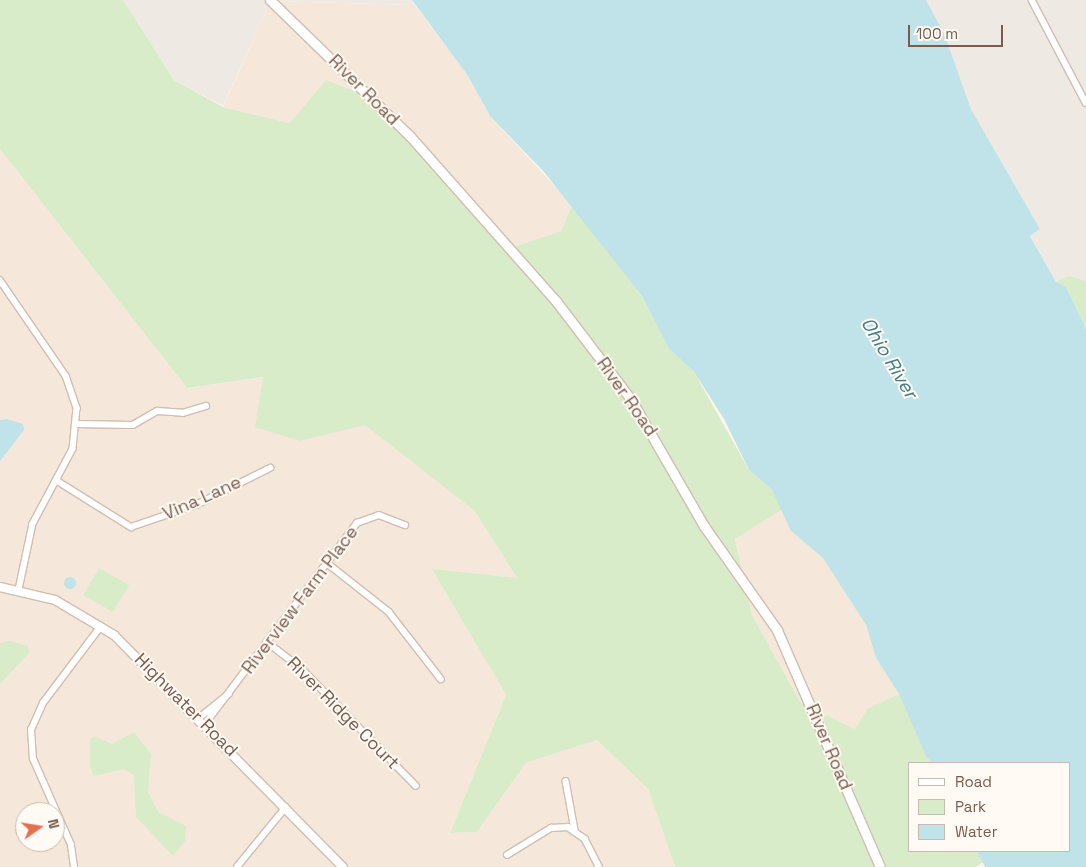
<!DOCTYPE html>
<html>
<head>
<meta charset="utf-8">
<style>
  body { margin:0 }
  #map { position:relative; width:1086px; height:867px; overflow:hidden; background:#fdf6ec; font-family:"Space Grotesk",sans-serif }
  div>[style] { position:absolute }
  .residential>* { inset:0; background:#f5e8da }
  .industrial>* { inset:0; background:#efe9e4 }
  .green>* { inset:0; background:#d8ecc9 }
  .water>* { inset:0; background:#bfe3e8 }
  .round { border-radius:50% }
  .roads { filter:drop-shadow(1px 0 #d1beb0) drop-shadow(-1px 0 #d1beb0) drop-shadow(0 1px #d1beb0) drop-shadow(0 -1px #d1beb0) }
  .minor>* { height:5.5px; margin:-2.75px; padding:0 2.75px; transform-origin:2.75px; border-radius:2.75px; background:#fff }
  .tertiary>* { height:8px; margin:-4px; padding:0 4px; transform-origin:4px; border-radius:4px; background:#fff }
  .secondary>* { height:9px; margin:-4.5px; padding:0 4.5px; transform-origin:4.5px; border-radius:4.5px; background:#fff }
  span { translate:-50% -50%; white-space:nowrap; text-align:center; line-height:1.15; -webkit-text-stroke:4px #fffaf3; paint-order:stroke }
  .street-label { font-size:18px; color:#7a5c4d }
  .water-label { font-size:19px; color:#437c86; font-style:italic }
  .legend { position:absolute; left:908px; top:762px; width:162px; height:90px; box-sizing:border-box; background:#fffaf3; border:1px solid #cabbb1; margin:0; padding:6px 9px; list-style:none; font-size:15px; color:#7a5c4d }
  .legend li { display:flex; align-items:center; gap:10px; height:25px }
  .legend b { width:25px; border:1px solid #cabbb1 }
  .north { position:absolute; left:15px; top:802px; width:50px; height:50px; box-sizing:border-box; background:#fffaf3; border:1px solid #cabbb1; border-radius:50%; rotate:77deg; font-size:14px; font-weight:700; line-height:20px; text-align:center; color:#7a5c4d }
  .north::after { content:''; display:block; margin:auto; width:18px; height:22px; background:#e76f51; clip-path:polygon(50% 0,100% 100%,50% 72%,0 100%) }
  .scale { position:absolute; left:908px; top:25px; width:95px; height:22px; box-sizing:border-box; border:2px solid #7a5c4d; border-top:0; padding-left:6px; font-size:15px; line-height:18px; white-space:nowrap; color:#7a5c4d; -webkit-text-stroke:4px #fffaf3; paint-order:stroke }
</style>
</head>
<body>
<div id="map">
  <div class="residential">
    <i style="clip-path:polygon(271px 1px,415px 5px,468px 76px,490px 116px,572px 205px,561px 231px,509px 249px,290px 123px,223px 107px)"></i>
    <i style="clip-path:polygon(evenodd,0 149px,187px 388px,263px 377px,300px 441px,365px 424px,476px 511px,517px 578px,433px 570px,506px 695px,450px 833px,477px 832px,526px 763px,597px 740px,648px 789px,675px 867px,0 867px,0 149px,25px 812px,55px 812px,55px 842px,25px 842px,25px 812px)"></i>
    <i style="clip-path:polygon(783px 509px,791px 531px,823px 557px,866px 625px,876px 658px,899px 694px,868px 708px,856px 730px,801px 703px,752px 615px,735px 539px)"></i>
  </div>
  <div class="industrial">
    <i style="clip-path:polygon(123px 0,412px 0,415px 5px,271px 1px,223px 106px,174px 80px)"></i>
    <i style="clip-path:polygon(926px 0,1086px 0,1086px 329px,1066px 287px,1056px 282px,1030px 235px,1040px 229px,971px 109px,944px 33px)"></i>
  </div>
  <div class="green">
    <i style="clip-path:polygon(0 0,123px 0,174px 80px,223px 107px,290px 123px,326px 80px,376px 100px,508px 249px,561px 231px,572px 205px,642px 296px,669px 349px,694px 372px,749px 470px,772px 490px,783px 509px,735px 539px,752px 615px,801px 703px,855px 729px,868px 708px,899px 694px,933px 763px,910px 763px,910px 851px,977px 851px,983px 862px,976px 867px,675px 867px,648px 789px,597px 740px,526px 763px,477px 832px,450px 833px,506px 695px,432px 569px,517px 578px,475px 511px,365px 425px,300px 441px,255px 427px,263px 377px,187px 388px,0 149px)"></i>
    <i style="clip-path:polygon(1069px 276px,1086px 281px,1086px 329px,1066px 287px,1056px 282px)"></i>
    <i style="clip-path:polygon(99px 568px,129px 585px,113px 612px,83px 595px)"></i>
    <i style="clip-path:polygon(10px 641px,28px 646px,29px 653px,0 684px,0 643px)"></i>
    <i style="clip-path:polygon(134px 732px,151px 754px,148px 792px,158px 812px,186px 826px,185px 841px,173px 856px,136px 817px,134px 775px,124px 769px,94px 776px,90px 767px,90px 740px,94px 736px,112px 744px)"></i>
  </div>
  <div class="water">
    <i style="clip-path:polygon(412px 0,926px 0,944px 33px,971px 109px,1040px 229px,1030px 236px,1056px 282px,1066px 287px,1086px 329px,1086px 867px,985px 867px,977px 851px,1070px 851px,1070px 763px,933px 763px,926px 756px,899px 694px,876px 658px,866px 625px,823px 558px,791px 531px,772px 490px,749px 470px,724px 419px,694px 372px,669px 349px,642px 296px,544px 172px,490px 116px,468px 76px)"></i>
    <i style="clip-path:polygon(7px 419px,23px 424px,24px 430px,0 461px,0 420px)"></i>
    <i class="round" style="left:64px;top:577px;width:12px;height:12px"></i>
  </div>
  <div class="roads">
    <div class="minor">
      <i style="left:1032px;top:0;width:116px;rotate:62.3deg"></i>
      <i style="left:0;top:280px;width:116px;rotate:55.5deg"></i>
      <i style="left:66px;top:376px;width:34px;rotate:71deg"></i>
      <i style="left:77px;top:408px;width:41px;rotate:95.6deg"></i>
      <i style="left:73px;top:449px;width:85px;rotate:118.1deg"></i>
      <i style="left:33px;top:524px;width:67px;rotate:102deg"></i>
      <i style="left:77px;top:424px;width:56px;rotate:1deg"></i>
      <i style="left:133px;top:425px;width:28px;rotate:-30deg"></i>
      <i style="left:157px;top:411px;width:26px;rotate:4deg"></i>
      <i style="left:183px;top:413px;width:24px;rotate:-17deg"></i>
      <i style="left:56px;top:480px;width:89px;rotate:32.1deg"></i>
      <i style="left:131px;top:527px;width:69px;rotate:-18.7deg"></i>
      <i style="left:196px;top:505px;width:83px;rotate:-26.6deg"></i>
      <i style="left:327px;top:563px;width:79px;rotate:38.3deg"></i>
      <i style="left:389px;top:612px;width:85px;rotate:52.2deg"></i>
      <i style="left:267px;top:642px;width:44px;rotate:37.6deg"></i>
      <i style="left:302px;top:669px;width:163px;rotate:45.7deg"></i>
      <i style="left:199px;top:718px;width:38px;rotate:-39deg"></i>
      <i style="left:205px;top:724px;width:252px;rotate:-52.9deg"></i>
      <i style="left:357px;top:523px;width:23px;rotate:-20deg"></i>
      <i style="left:379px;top:515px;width:28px;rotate:21deg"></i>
      <i style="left:566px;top:781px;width:50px;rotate:79.6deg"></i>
      <i style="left:507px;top:855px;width:52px;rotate:-31.5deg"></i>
      <i style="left:551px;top:828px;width:17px;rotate:-3deg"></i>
      <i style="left:568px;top:827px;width:21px;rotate:35deg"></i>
      <i style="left:585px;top:839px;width:31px;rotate:63deg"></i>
      <i style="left:74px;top:867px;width:22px;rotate:-98deg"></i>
      <i style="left:71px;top:845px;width:94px;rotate:-113.8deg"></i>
      <i style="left:33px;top:759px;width:29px;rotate:-94deg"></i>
      <i style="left:31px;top:730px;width:30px;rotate:-66deg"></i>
      <i style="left:43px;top:703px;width:96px;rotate:-53deg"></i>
      <i style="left:237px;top:867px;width:77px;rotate:-50.8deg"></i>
    </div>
    <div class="tertiary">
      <i style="left:0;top:587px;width:57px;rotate:13.3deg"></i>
      <i style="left:55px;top:600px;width:69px;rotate:30.7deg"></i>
      <i style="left:114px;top:635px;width:326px;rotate:45.4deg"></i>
    </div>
    <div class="secondary">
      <i style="left:270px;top:0;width:194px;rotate:44.2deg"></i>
      <i style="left:409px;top:135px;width:222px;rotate:48.5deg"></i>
      <i style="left:556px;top:301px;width:122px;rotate:52.7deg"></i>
      <i style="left:630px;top:398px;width:148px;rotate:60deg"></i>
      <i style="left:704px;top:526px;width:127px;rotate:54.9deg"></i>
      <i style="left:777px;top:630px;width:258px;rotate:66.5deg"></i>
    </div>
  </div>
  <div class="street-label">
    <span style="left:364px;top:90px;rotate:45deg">River Road</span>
    <span style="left:627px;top:397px;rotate:55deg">River Road</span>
    <span style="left:202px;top:498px;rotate:-24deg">Vina Lane</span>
    <span style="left:300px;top:600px;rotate:-53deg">Riverview Farm Place</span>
    <span style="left:186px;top:705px;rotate:45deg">Highwater Road</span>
    <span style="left:343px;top:713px;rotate:45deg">River Ridge Court</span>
    <span style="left:829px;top:747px;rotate:67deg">River Road</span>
  </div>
  <div class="water-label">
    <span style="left:889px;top:358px;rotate:59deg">Ohio River</span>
  </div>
  <ul class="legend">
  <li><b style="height:6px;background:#fff"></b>Road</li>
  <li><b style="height:14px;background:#d8ecc9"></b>Park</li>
  <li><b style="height:14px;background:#bfe3e8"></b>Water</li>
  </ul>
  <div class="north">N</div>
  <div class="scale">100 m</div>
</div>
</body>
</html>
